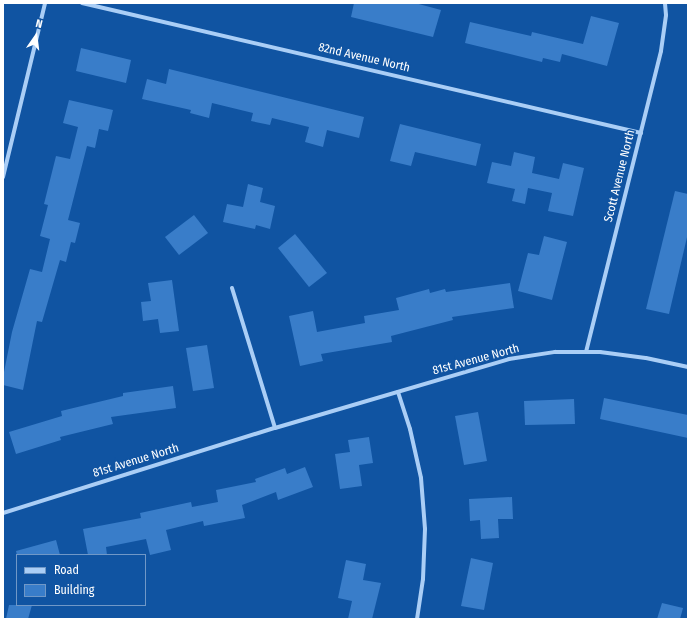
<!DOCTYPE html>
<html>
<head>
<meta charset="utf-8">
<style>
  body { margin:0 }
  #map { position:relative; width:691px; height:622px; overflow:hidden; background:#1054a2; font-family:"Fira Sans Condensed",sans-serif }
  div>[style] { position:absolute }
  .building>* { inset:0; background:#397dc9 }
  .minor>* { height:4px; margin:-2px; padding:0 2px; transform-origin:2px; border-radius:2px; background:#aacef6 }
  span { translate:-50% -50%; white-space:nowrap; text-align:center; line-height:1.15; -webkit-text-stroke:3px #1054a2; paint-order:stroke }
  .street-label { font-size:12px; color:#fff }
  .frame { position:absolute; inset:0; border:4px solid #fff; pointer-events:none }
  .legend { position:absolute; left:16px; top:554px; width:130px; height:52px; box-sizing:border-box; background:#1054a2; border:1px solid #7098c7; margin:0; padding:5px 7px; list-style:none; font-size:12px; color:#fff }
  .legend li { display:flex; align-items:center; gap:8px; height:20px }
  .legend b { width:20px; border:1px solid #7098c7 }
  .north { position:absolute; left:16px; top:16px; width:40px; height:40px; -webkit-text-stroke:3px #1054a2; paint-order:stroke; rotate:14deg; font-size:11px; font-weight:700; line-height:16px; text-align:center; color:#fff }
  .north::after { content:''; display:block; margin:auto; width:14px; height:18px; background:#fff; clip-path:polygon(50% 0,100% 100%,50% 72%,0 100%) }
</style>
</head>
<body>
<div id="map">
  <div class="building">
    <i style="clip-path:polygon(354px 3px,415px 3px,441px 10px,433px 37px,351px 17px)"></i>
    <i style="clip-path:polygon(591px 16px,619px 23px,607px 66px,562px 54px,560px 62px,543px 58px,542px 62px,465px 43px,470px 22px,531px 36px,532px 32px,583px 44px)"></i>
    <i style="clip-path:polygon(81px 48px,131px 60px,126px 83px,76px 71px)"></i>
    <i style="clip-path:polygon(169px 69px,364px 117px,359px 138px,327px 130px,323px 147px,305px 142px,309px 127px,272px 118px,270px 125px,251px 121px,253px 113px,212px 103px,209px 118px,190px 113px,191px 110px,142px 99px,147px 79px,166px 84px)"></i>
    <i style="clip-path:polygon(69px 100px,113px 110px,108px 131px,99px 129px,95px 148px,87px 146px,68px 220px,80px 223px,75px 243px,71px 242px,66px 262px,60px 260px,42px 322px,37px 321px,23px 390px,3px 385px,3px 377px,12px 332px,30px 269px,42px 272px,50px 239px,40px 236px,48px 205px,44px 204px,56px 156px,70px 159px,78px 127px,63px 123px)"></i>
    <i style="clip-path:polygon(400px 124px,481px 144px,476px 166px,415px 152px,411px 166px,390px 161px)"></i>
    <i style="clip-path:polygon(514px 152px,535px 157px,532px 173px,559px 179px,563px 163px,584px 168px,573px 216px,548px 211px,552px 193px,528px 188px,525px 204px,512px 201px,515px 189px,487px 183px,492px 162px,511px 166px)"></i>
    <i style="clip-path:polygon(248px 184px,263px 188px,260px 202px,275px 206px,270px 229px,256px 225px,255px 229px,223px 222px,227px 204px,243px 207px)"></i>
    <i style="clip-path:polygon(675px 191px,688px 194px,688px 233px,669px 314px,646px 309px)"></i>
    <i style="clip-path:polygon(194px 215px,208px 233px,179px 255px,165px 237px)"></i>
    <i style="clip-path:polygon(295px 234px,327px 273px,309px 287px,278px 248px)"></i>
    <i style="clip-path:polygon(544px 236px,567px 242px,552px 300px,518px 291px,528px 253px,539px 255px)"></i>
    <i style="clip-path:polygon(172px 280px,179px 331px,160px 333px,158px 319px,143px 321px,141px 302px,151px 301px,148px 283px)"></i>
    <i style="clip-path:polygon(510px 283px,514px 308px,452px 317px,453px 320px,391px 336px,392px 342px,321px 354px,323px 361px,300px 366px,289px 316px,313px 311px,317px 332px,365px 323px,364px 316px,399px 310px,396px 298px,429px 289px,430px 293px,445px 289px,446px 292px)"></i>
    <i style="clip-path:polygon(207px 345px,214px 388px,193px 391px,186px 348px)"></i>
    <i style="clip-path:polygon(173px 386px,176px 408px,111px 417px,113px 424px,60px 437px,61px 440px,16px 454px,9px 432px,62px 416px,61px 411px,123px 396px,123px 393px)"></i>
    <i style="clip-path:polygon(604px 398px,688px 415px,688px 438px,600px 419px)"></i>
    <i style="clip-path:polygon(574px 399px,575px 424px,525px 425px,524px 401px)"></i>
    <i style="clip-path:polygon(478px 412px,487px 461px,464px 465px,455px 416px)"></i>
    <i style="clip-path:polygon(369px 437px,373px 463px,359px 465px,362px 486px,340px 489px,335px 454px,350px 452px,348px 440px)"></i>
    <i style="clip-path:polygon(305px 467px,313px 487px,278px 500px,276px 492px,242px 505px,245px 518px,204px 526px,203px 521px,166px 530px,171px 550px,150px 555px,146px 539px,106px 547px,107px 555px,88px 555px,83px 529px,141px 518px,140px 513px,191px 502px,192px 507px,218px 502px,216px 490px,256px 482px,255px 479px,285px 468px,287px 474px)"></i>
    <i style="clip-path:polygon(512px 497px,513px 519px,498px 519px,499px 538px,481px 539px,480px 520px,470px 521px,469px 499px)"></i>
    <i style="clip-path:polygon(56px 540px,60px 555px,17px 555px,16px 551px)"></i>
    <i style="clip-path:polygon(471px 558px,493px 563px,484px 610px,461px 606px)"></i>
    <i style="clip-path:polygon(346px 560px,366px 564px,363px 580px,381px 583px,372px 619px,348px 619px,352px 601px,338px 598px)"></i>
    <i style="clip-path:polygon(662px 603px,683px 608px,680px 619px,657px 619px)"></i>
    <i style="clip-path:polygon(9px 605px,32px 605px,28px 619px,6px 619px)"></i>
  </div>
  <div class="minor">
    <i style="left:82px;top:3px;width:574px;rotate:13.09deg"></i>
    <i style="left:3px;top:177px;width:179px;rotate:-76.4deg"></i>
    <i style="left:232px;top:288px;width:146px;rotate:72.9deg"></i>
    <i style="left:586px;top:352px;width:310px;rotate:-76deg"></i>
    <i style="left:661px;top:51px;width:36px;rotate:-82deg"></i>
    <i style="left:666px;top:15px;width:12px;rotate:-95deg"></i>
    <i style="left:398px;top:392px;width:39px;rotate:72deg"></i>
    <i style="left:410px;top:429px;width:50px;rotate:77.3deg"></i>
    <i style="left:421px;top:478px;width:51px;rotate:85.5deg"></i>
    <i style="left:425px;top:529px;width:50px;rotate:92.3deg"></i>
    <i style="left:423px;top:579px;width:40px;rotate:98.5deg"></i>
    <i style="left:3px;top:513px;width:285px;rotate:-17.4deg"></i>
    <i style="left:275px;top:428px;width:244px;rotate:-16.4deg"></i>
    <i style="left:509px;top:359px;width:47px;rotate:-8.7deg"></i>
    <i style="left:555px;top:352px;width:45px"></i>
    <i style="left:600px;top:352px;width:46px;rotate:7.4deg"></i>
    <i style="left:646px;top:358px;width:43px;rotate:12.1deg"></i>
  </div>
  <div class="street-label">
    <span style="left:364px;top:58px;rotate:13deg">82nd Avenue North</span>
    <span style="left:620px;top:176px;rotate:-76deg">Scott Avenue North</span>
    <span style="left:476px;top:360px;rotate:-15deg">81st Avenue North</span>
    <span style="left:136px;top:461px;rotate:-17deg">81st Avenue North</span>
  </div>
  <div class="frame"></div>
  <ul class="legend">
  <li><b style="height:5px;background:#aacef6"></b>Road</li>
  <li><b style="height:11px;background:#397dc9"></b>Building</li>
  </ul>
  <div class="north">N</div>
</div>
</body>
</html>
